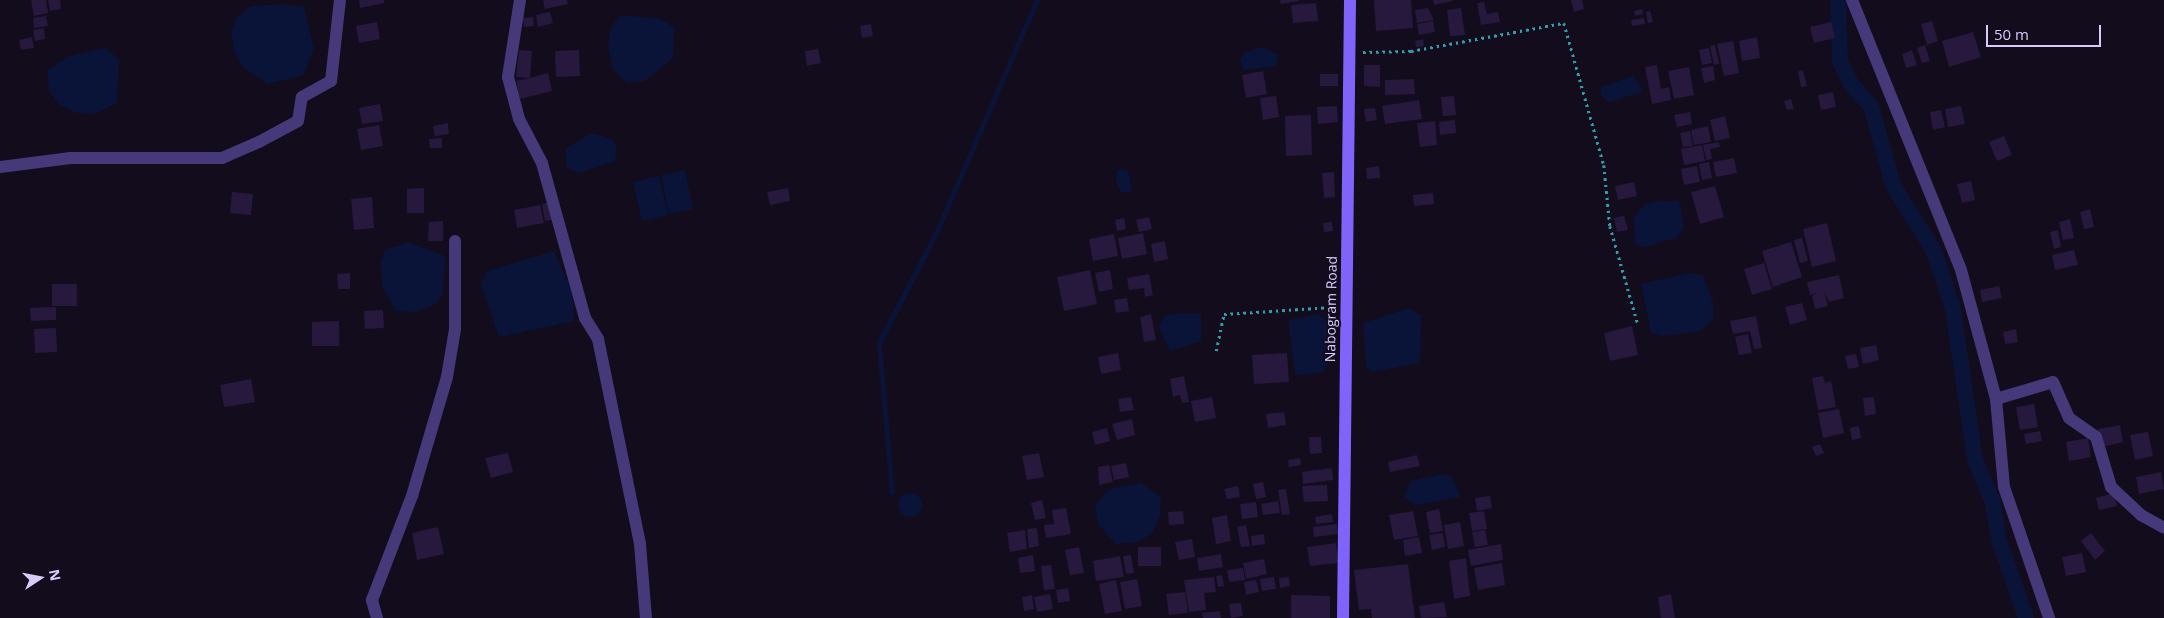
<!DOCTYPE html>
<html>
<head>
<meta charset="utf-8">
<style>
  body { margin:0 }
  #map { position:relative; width:2164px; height:618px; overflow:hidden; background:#120c1d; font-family:"Open Sans",sans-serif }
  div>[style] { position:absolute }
  .water>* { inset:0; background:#0a1438 }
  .round { border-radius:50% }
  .stream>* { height:4.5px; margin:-2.25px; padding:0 2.25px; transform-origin:2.25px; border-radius:2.25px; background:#0a1438 }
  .canal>* { height:16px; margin:-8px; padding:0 8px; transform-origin:8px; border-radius:8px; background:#0a1438 }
  .building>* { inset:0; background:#26193d }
  .path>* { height:2.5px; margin-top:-1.25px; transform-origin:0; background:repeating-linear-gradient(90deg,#319eaa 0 2.5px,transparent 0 6.5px) }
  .street>* { height:12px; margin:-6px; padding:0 6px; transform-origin:6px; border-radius:6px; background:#46397a }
  .secondary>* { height:12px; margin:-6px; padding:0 6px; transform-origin:6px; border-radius:6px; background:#8064fa }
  span { translate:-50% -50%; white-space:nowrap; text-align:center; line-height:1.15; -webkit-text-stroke:4px #120c1d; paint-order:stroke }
  .street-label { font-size:14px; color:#d8cafd }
  .north { position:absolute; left:15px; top:553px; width:50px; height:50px; -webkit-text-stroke:4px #120c1d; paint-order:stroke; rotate:79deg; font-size:14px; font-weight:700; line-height:20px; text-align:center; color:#d8cafd }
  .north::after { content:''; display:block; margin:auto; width:18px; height:22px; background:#d8cafd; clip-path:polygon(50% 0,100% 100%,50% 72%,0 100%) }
  .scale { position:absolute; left:1986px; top:25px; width:115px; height:22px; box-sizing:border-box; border:2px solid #d8cafd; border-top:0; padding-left:6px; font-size:15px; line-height:18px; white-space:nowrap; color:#d8cafd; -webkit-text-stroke:4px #120c1d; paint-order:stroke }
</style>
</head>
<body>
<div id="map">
  <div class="water">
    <i style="clip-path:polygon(284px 4px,304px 7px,314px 48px,304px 75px,268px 84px,244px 68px,235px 54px,231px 34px,236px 18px,251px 6px)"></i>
    <i style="clip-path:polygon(621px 15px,660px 19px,674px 27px,673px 58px,645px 81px,627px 83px,613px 70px,608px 47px,611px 26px)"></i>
    <i style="clip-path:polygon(1261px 47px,1278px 54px,1277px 66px,1243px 70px,1240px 60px,1244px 53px)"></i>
    <i style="clip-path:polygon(105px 48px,119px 59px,117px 103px,94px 114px,76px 113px,59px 104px,49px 91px,47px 71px,69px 56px)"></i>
    <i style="clip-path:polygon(1634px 76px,1643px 92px,1609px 102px,1601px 96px,1601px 87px)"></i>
    <i style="clip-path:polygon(592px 133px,612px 139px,617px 149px,615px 161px,579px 173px,566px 167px,566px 148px)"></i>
    <i style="clip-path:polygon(1122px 169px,1128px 171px,1132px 192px,1121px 193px,1116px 181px,1117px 171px)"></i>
    <i style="clip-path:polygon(685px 170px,693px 209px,669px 214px,661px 175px)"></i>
    <i style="clip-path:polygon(659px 176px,668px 215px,642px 221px,633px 182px)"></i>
    <i style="clip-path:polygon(1659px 201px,1679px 201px,1684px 227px,1676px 238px,1645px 247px,1635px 244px,1634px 217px,1645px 204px)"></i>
    <i style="clip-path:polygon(408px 242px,445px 256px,443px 293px,436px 304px,417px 312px,396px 311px,383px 289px,380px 264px,385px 250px)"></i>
    <i style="clip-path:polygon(554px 251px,572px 292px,574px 321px,499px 337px,481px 284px,487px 271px)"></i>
    <i style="clip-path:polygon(1689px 273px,1703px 275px,1713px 302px,1713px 319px,1701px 331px,1663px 336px,1651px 333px,1641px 284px)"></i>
    <i style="clip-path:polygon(1409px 308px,1421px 315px,1420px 363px,1372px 372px,1366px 367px,1363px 323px)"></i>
    <i style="clip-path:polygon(1181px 313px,1201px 314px,1201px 341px,1170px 351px,1159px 327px,1164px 316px)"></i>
    <i style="clip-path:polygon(1317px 314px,1325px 319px,1329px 333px,1328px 362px,1324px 372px,1295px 375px,1288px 320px)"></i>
    <i style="clip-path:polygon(1442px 474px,1451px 476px,1461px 497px,1416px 505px,1404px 497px,1411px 481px)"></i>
    <i style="clip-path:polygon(1141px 483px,1161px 497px,1160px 516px,1152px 534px,1137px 542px,1116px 544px,1098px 524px,1095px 505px,1109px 489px)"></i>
    <i class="round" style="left:898px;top:493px;width:24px;height:24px"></i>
  </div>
  <div class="stream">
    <i style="left:892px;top:493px;width:151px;rotate:-95deg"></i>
    <i style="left:879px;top:343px;width:126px;rotate:-62.6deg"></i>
    <i style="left:937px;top:231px;width:252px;rotate:-66.6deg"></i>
  </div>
  <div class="canal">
    <i style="left:1838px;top:0;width:61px;rotate:88.1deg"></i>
    <i style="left:1840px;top:61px;width:25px;rotate:64deg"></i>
    <i style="left:1851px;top:84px;width:30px;rotate:48deg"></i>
    <i style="left:1871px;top:106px;width:82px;rotate:74.4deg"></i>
    <i style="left:1893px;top:185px;width:78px;rotate:58.2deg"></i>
    <i style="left:1934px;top:251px;width:61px;rotate:71.9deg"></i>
    <i style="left:1953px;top:309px;width:152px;rotate:81.7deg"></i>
    <i style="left:1975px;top:459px;width:48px;rotate:67.8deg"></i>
    <i style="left:1993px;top:503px;width:37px;rotate:81deg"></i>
    <i style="left:1999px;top:540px;width:83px;rotate:70.9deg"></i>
  </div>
  <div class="building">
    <i style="clip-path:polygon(31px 0,46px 0,48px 13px,34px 16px)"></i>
    <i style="clip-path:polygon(48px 0,60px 0,61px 9px,50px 11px)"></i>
    <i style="clip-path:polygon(359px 0,384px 0,384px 3px,360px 8px)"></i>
    <i style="clip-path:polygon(543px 0,567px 0,568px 4px,545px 9px)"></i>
    <i style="clip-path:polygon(1280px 0,1299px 0,1299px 1px,1281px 4px)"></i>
    <i style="clip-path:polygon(1374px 0,1411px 0,1413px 28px,1376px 31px)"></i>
    <i style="clip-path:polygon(1433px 0,1453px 0,1453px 1px,1434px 5px)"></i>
    <i style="clip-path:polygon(1571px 0,1582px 0,1584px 9px,1574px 12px)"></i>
    <i style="clip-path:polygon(1484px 2px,1487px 14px,1498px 12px,1500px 22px,1481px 25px,1477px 3px)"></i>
    <i style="clip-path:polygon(1316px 3px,1318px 21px,1293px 23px,1291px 5px)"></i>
    <i style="clip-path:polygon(1428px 8px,1434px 20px,1417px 23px,1415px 10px)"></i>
    <i style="clip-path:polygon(1461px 8px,1465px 35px,1450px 36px,1447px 10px)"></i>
    <i style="clip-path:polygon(1642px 9px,1643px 14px,1635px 16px,1634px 11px)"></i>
    <i style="clip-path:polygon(1650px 11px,1653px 22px,1648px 23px,1646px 12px)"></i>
    <i style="clip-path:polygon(550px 12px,553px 23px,538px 27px,536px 15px)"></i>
    <i style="clip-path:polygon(46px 16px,48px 26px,34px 28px,33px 18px)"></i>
    <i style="clip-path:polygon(533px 17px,534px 26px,524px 27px,523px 18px)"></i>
    <i style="clip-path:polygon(1644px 18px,1645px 24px,1632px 26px,1631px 20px)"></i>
    <i style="clip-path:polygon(1433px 21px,1435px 32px,1419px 35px,1417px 24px)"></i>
    <i style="clip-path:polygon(1932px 21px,1938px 41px,1927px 45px,1921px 24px)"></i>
    <i style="clip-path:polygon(377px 22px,380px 39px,359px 43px,356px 26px)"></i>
    <i style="clip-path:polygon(1831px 22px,1835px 38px,1814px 43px,1810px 27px)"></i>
    <i style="clip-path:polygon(871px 24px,873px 36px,862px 38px,860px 26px)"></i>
    <i style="clip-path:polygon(44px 28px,45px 39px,35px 41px,33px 30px)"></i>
    <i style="clip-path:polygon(1973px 32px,1981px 57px,1949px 67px,1942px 41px)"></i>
    <i style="clip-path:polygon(32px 37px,34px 48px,21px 50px,19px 40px)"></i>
    <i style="clip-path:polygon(1757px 37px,1760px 58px,1742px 61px,1739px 41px)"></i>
    <i style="clip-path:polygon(1423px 39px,1424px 46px,1416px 47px,1415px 41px)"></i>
    <i style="clip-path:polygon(1733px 41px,1739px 73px,1724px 76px,1717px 44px)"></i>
    <i style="clip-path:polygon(1715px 45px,1719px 64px,1714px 65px,1710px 46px)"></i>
    <i style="clip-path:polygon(1925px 45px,1930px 61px,1922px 63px,1917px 48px)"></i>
    <i style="clip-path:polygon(1709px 48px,1712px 63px,1702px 65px,1699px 50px)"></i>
    <i style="clip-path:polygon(818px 49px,821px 63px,807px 66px,805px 51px)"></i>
    <i style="clip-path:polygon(519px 50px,532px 51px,530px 78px,548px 73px,552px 91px,520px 99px,516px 81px,530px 78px,516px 77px)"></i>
    <i style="clip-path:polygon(579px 50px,580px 76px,556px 77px,555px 51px)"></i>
    <i style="clip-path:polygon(1912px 50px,1917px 65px,1906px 68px,1902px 54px)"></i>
    <i style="clip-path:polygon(1364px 65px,1380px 65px,1380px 87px,1364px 86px)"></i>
    <i style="clip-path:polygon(1657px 65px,1661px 89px,1669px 87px,1671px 100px,1652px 104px,1645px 67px)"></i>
    <i style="clip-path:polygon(1713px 66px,1715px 80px,1704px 83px,1701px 68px)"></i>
    <i style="clip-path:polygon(1689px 67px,1694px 95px,1674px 99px,1668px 71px)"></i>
    <i style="clip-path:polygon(1803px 70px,1807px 86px,1801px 87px,1798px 71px)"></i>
    <i style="clip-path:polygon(1263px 71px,1267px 94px,1246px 98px,1242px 75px)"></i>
    <i style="clip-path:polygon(1320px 74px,1338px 74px,1338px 86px,1320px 86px)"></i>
    <i style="clip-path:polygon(1414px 79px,1415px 94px,1385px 95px,1385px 80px)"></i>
    <i style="clip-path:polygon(1833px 92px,1836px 107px,1821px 110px,1818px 95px)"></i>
    <i style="clip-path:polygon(1276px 96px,1279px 117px,1263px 120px,1260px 98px)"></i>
    <i style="clip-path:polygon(1454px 96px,1456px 115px,1443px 116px,1441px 97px)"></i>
    <i style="clip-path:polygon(1791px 99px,1794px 109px,1787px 110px,1784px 101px)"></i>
    <i style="clip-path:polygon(1419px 100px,1422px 119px,1385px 124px,1382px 106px)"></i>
    <i style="clip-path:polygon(380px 104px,383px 121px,362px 124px,359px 108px)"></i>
    <i style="clip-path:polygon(1337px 106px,1338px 122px,1318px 124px,1317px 107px)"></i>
    <i style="clip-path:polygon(1961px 106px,1965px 124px,1948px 127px,1945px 109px)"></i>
    <i style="clip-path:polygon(1375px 108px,1377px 120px,1366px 122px,1364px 109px)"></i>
    <i style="clip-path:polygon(1941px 110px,1945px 127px,1933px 130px,1930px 112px)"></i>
    <i style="clip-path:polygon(1690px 112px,1692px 124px,1677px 127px,1674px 115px)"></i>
    <i style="clip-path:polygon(1311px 115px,1312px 155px,1286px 156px,1285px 116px)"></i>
    <i style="clip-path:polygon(1725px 116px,1730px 138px,1715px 141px,1710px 120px)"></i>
    <i style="clip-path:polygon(1455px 120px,1456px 133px,1440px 135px,1439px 122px)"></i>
    <i style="clip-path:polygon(1435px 121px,1437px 145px,1420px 147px,1417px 123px)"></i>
    <i style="clip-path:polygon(448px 123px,449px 134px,435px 136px,433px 126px)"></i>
    <i style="clip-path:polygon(379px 125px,383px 146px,361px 150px,357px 129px)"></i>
    <i style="clip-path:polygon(1708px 126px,1711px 142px,1694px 145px,1691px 130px)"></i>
    <i style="clip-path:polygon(1690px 131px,1693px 146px,1683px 147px,1680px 133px)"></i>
    <i style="clip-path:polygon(2004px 136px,2012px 155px,1997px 161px,1989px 142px)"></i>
    <i style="clip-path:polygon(442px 138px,442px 148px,430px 148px,429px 139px)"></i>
    <i style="clip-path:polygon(1719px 142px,1720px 147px,1710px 149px,1712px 159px,1706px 160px,1703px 145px)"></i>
    <i style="clip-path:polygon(1702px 145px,1705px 161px,1684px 165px,1681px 149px)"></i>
    <i style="clip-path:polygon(1734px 158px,1737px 173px,1716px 177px,1713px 162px)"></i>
    <i style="clip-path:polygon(1709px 162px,1712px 178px,1702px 180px,1699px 164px)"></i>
    <i style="clip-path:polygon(1379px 166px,1380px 178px,1367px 179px,1366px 168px)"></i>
    <i style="clip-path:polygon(1697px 166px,1700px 182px,1684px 185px,1681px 169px)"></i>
    <i style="clip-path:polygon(1334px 172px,1335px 197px,1324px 198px,1322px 173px)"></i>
    <i style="clip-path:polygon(1971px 181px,1975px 200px,1962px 203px,1957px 184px)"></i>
    <i style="clip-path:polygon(1634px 182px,1637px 196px,1618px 200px,1615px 186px)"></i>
    <i style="clip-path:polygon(1715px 186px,1724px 217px,1700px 224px,1691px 192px)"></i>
    <i style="clip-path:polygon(424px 188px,424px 213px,407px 213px,407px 189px)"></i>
    <i style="clip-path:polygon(788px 188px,790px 201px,770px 205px,767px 192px)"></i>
    <i style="clip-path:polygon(232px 192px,253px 194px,251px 215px,230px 213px)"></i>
    <i style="clip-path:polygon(1433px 193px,1434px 204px,1414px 206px,1413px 195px)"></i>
    <i style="clip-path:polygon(372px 197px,374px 228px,354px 230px,351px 199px)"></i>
    <i style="clip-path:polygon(550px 202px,554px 219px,545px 221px,542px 204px)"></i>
    <i style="clip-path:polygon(540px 205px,544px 223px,517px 228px,514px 210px)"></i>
    <i style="clip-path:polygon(2090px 209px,2094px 227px,2084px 229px,2080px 212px)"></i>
    <i style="clip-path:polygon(1624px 216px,1628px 230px,1617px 232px,1614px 218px)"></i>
    <i style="clip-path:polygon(1149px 217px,1152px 229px,1139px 232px,1136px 220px)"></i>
    <i style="clip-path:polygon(1124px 218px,1126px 229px,1117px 231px,1115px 220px)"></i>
    <i style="clip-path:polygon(2070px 219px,2074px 238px,2063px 240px,2059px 222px)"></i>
    <i style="clip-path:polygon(443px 221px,443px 241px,428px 241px,429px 222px)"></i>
    <i style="clip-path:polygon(1332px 222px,1333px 231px,1324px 232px,1323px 223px)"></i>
    <i style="clip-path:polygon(1827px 223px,1836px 261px,1812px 267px,1803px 229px)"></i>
    <i style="clip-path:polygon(2058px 230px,2061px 247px,2054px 249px,2050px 232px)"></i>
    <i style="clip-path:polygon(1143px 233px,1147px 254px,1122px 259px,1118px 238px)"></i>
    <i style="clip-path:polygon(1114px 234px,1118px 256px,1093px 261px,1089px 239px)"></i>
    <i style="clip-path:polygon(1802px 238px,1808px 261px,1800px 263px,1794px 240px)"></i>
    <i style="clip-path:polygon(1165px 241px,1168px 259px,1154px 262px,1151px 244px)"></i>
    <i style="clip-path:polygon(1791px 242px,1802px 277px,1773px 287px,1762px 251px)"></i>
    <i style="clip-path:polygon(2074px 250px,2078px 265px,2055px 270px,2052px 255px)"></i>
    <i style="clip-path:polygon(1764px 263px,1772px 289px,1752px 295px,1744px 269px)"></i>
    <i style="clip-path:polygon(1090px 270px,1097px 304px,1064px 311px,1057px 277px)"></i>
    <i style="clip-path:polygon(1110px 270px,1113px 289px,1099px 292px,1095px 273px)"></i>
    <i style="clip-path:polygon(350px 273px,350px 289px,338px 289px,337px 274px)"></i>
    <i style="clip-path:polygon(1149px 274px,1153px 295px,1145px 297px,1144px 288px,1129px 290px,1127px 278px)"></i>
    <i style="clip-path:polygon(1839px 275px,1844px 298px,1829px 302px,1824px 292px,1828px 306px,1815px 309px,1812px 296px,1817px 293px,1810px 295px,1807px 282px)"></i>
    <i style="clip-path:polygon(52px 284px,77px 284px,77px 306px,52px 306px)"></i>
    <i style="clip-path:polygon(1999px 286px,2002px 298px,1982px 302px,1980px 290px)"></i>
    <i style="clip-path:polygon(1127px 298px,1129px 311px,1116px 313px,1114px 300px)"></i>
    <i style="clip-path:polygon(1802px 303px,1807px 320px,1790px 325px,1785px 307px)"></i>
    <i style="clip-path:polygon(56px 307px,56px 320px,31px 321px,30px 308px)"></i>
    <i style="clip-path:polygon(383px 310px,384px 328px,365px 329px,364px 311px)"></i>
    <i style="clip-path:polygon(1151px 314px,1156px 340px,1144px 342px,1140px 317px)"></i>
    <i style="clip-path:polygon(1756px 316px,1762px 348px,1754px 349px,1750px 331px,1733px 334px,1730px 321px)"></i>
    <i style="clip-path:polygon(339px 321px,339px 346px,312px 346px,312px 322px)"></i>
    <i style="clip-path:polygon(1632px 326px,1638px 355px,1610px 361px,1604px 333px)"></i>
    <i style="clip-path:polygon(56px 328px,57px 352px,35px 353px,34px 329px)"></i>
    <i style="clip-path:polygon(2016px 329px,2018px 342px,2005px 344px,2003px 332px)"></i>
    <i style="clip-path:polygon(1748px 334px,1752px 353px,1739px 355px,1735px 337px)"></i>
    <i style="clip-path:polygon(1876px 345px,1879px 360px,1863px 364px,1860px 348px)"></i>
    <i style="clip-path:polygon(1118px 353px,1121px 370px,1101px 374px,1098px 357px)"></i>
    <i style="clip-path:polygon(1287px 353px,1289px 382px,1254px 384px,1252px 355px)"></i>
    <i style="clip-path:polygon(1856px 354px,1859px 367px,1848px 369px,1845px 356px)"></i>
    <i style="clip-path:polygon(1184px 376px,1189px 402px,1182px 403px,1180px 395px,1173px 397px,1170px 379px)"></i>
    <i style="clip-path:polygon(1823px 376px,1825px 383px,1831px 381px,1836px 407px,1818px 410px,1812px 378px)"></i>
    <i style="clip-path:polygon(251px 379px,255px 402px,224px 407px,220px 385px)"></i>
    <i style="clip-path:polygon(1131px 397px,1134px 410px,1120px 412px,1118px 399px)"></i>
    <i style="clip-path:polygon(1212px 397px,1216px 418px,1195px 422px,1191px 401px)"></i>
    <i style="clip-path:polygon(1874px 397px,1876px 414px,1865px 416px,1863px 398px)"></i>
    <i style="clip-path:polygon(2034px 404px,2038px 427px,2020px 430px,2016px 407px)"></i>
    <i style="clip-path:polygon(1839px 409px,1844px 433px,1823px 438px,1818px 413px)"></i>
    <i style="clip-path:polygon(1284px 412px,1286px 425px,1268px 428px,1266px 414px)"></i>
    <i style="clip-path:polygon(1132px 419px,1135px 435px,1117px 440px,1112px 424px)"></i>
    <i style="clip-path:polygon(2120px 425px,2123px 442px,2102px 447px,2098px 429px)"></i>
    <i style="clip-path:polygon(1859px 426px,1861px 438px,1852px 440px,1850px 428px)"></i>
    <i style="clip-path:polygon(1107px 428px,1110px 441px,1095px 445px,1092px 432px)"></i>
    <i style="clip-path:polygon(2040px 431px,2042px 441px,2026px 444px,2024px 434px)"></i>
    <i style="clip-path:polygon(2148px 432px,2153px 456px,2135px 460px,2130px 435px)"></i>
    <i style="clip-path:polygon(1309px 437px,1321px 437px,1322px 453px,1310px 454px)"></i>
    <i style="clip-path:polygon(2088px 438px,2091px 457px,2069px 461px,2066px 442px)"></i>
    <i style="clip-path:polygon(1820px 444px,1824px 453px,1816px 456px,1812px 447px)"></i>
    <i style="clip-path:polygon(508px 453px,513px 472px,491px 478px,485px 458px)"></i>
    <i style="clip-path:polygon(1039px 453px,1044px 477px,1027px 480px,1022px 456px)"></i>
    <i style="clip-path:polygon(1417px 455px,1420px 466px,1390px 472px,1388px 462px)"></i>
    <i style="clip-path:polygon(1300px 458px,1301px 465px,1289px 467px,1288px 460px)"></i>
    <i style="clip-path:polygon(1126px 463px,1129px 477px,1114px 480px,1111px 466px)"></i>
    <i style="clip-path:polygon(1109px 465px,1113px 482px,1099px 485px,1098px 467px)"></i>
    <i style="clip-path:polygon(1332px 468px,1333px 480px,1303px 484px,1302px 472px)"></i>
    <i style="clip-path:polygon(2161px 472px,2164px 489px,2139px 494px,2136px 477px)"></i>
    <i style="clip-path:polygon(1263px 482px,1266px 497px,1256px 499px,1253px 484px)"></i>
    <i style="clip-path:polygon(1327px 485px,1328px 501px,1304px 502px,1302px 486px)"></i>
    <i style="clip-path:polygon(1238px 486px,1240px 497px,1227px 499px,1224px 489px)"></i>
    <i style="clip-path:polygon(1286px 489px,1290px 514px,1282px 515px,1278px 490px)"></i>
    <i style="clip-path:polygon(2114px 493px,2117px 506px,2099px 510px,2096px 498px)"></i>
    <i style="clip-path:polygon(1490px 496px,1492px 508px,1477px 511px,1475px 498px)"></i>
    <i style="clip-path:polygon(1042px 500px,1046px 518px,1035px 520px,1031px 503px)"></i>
    <i style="clip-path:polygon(1278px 501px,1280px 513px,1263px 515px,1261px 504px)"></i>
    <i style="clip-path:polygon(1256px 502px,1258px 517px,1242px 519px,1240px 504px)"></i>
    <i style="clip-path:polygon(1066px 508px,1071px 534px,1046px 538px,1044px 525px,1054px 524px,1052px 510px)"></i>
    <i style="clip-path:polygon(1439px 509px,1443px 531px,1430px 533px,1426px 512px)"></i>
    <i style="clip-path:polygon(1183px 511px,1184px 524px,1169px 525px,1168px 512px)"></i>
    <i style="clip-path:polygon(1413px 511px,1418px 536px,1394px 540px,1389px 515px)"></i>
    <i style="clip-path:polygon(1484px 511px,1487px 529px,1472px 531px,1469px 513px)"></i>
    <i style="clip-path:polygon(1332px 514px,1333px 522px,1316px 524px,1315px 517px)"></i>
    <i style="clip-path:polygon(1227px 515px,1231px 541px,1216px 544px,1212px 518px)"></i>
    <i style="clip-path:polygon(1460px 522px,1464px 546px,1448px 549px,1444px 525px)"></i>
    <i style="clip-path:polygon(1337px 524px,1338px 534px,1314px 537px,1313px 527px)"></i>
    <i style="clip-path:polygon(1246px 525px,1250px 546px,1241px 547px,1237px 527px)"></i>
    <i style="clip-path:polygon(438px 527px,444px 554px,417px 560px,412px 533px)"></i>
    <i style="clip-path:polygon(1037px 528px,1039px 546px,1029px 548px,1027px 529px)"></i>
    <i style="clip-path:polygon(1025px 530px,1027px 549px,1010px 552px,1007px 533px)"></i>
    <i style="clip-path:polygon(1485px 530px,1488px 545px,1475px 547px,1472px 532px)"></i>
    <i style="clip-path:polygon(1443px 533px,1445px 547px,1432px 550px,1429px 535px)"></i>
    <i style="clip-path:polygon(2091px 533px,2105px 551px,2095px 560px,2081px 541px)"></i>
    <i style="clip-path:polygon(1264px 534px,1265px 544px,1252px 546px,1251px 536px)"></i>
    <i style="clip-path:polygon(1419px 537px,1422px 553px,1405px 556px,1403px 540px)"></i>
    <i style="clip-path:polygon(1192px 539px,1195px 557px,1179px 560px,1175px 542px)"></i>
    <i style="clip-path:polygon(1336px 543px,1338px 563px,1310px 566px,1307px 547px)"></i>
    <i style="clip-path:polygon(1501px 544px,1503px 560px,1471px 566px,1468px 550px)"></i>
    <i style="clip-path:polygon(1079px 547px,1084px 573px,1070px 575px,1065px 550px)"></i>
    <i style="clip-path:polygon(1138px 547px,1161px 547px,1161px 566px,1138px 566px)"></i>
    <i style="clip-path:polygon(2082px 553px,2086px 572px,2066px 576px,2062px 557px)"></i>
    <i style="clip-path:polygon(1221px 554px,1223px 567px,1199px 571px,1197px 558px)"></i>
    <i style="clip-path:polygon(1033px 555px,1035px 571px,1020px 573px,1018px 558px)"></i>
    <i style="clip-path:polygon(1131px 555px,1134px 573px,1126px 574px,1123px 556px)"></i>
    <i style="clip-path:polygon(1120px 556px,1124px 577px,1096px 581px,1093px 561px)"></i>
    <i style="clip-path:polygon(1466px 558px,1470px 596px,1454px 599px,1449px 561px)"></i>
    <i style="clip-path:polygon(1264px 559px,1267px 574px,1246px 579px,1243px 563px)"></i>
    <i style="clip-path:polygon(1502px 563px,1505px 585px,1478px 590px,1474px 568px)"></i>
    <i style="clip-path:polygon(1408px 564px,1415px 618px,1372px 618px,1371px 609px,1359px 610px,1354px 570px)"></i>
    <i style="clip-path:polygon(1051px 565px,1055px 589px,1044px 590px,1041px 566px)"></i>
    <i style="clip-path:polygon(1243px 568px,1245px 580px,1229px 582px,1227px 570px)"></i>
    <i style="clip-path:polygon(1222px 575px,1224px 586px,1218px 587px,1216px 576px)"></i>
    <i style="clip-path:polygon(1214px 577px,1216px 592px,1204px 593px,1206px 610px,1189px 612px,1184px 580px)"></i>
    <i style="clip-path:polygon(1274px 577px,1276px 589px,1262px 591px,1260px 579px)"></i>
    <i style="clip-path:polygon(1289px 577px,1290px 586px,1280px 588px,1279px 578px)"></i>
    <i style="clip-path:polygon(1137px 579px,1142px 606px,1125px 609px,1120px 582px)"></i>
    <i style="clip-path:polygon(1116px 580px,1122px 611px,1105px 614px,1099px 584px)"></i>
    <i style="clip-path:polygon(1256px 580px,1259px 592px,1246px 595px,1244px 582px)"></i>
    <i style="clip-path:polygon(1068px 588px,1070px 601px,1058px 603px,1056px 590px)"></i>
    <i style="clip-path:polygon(1185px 592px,1188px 613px,1169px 615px,1166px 594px)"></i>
    <i style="clip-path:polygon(1050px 594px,1053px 609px,1037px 612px,1034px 597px)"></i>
    <i style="clip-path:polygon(1671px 594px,1675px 618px,1661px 618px,1658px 597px)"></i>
    <i style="clip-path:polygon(1032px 595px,1034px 609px,1024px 611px,1022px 597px)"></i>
    <i style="clip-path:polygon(1291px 595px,1330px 596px,1330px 618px,1291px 618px)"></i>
    <i style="clip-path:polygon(1444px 602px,1447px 617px,1421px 618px,1419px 606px)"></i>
    <i style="clip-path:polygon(1241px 603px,1243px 616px,1231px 618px,1229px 604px)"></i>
    <i style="clip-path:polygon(1220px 611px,1221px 618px,1203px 618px,1202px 613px)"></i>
  </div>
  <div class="path">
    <i style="left:1363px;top:52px;width:48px;rotate:-1.2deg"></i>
    <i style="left:1411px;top:51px;width:156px;rotate:-10.4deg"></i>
    <i style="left:1564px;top:23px;width:148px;rotate:74.3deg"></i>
    <i style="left:1604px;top:165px;width:61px;rotate:84.4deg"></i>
    <i style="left:1610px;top:226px;width:102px;rotate:74.1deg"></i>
    <i style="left:1216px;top:351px;width:38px;rotate:-78deg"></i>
    <i style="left:1224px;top:314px;width:108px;rotate:-3.7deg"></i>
  </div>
  <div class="street">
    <i style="left:520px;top:0;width:78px;rotate:98.9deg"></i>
    <i style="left:508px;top:77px;width:43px;rotate:75.3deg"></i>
    <i style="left:519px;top:119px;width:50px;rotate:62.4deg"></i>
    <i style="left:542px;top:163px;width:161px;rotate:74.5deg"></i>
    <i style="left:585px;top:318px;width:25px;rotate:58deg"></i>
    <i style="left:598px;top:339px;width:209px;rotate:78.4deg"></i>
    <i style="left:640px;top:544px;width:74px;rotate:85.4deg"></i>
    <i style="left:1852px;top:0;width:291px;rotate:68deg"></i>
    <i style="left:1961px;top:270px;width:134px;rotate:74.8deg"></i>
    <i style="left:1996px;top:399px;width:88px;rotate:84.8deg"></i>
    <i style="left:2004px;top:487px;width:139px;rotate:71deg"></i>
    <i style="left:0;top:167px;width:71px;rotate:-7.3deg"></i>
    <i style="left:70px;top:158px;width:152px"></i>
    <i style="left:222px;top:158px;width:40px;rotate:-23.4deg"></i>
    <i style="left:259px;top:142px;width:44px;rotate:-28.3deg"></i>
    <i style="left:298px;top:121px;width:24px;rotate:-81deg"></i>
    <i style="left:302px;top:97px;width:33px;rotate:-29deg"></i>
    <i style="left:331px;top:81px;width:81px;rotate:-83.7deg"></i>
    <i style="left:1996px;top:399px;width:59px;rotate:-16.6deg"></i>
    <i style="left:2053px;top:382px;width:39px;rotate:66deg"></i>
    <i style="left:2069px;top:418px;width:33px;rotate:35deg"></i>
    <i style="left:2096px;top:437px;width:52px;rotate:73.3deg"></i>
    <i style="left:2111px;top:487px;width:41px;rotate:43deg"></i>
    <i style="left:2141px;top:515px;width:26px;rotate:29deg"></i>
    <i style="left:377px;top:618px;width:19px;rotate:-106deg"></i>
    <i style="left:372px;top:600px;width:111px;rotate:-69deg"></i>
    <i style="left:412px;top:496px;width:124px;rotate:-73.6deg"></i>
    <i style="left:447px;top:377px;width:49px;rotate:-80.5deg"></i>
    <i style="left:455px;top:329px;width:88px;rotate:-90deg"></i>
  </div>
  <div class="secondary">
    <i style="left:1343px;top:618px;width:618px;rotate:-89.35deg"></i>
  </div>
  <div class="street-label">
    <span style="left:1331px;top:309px;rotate:-89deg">Nabogram Road</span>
  </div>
  <div class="north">N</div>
  <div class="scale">50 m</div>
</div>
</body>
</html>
